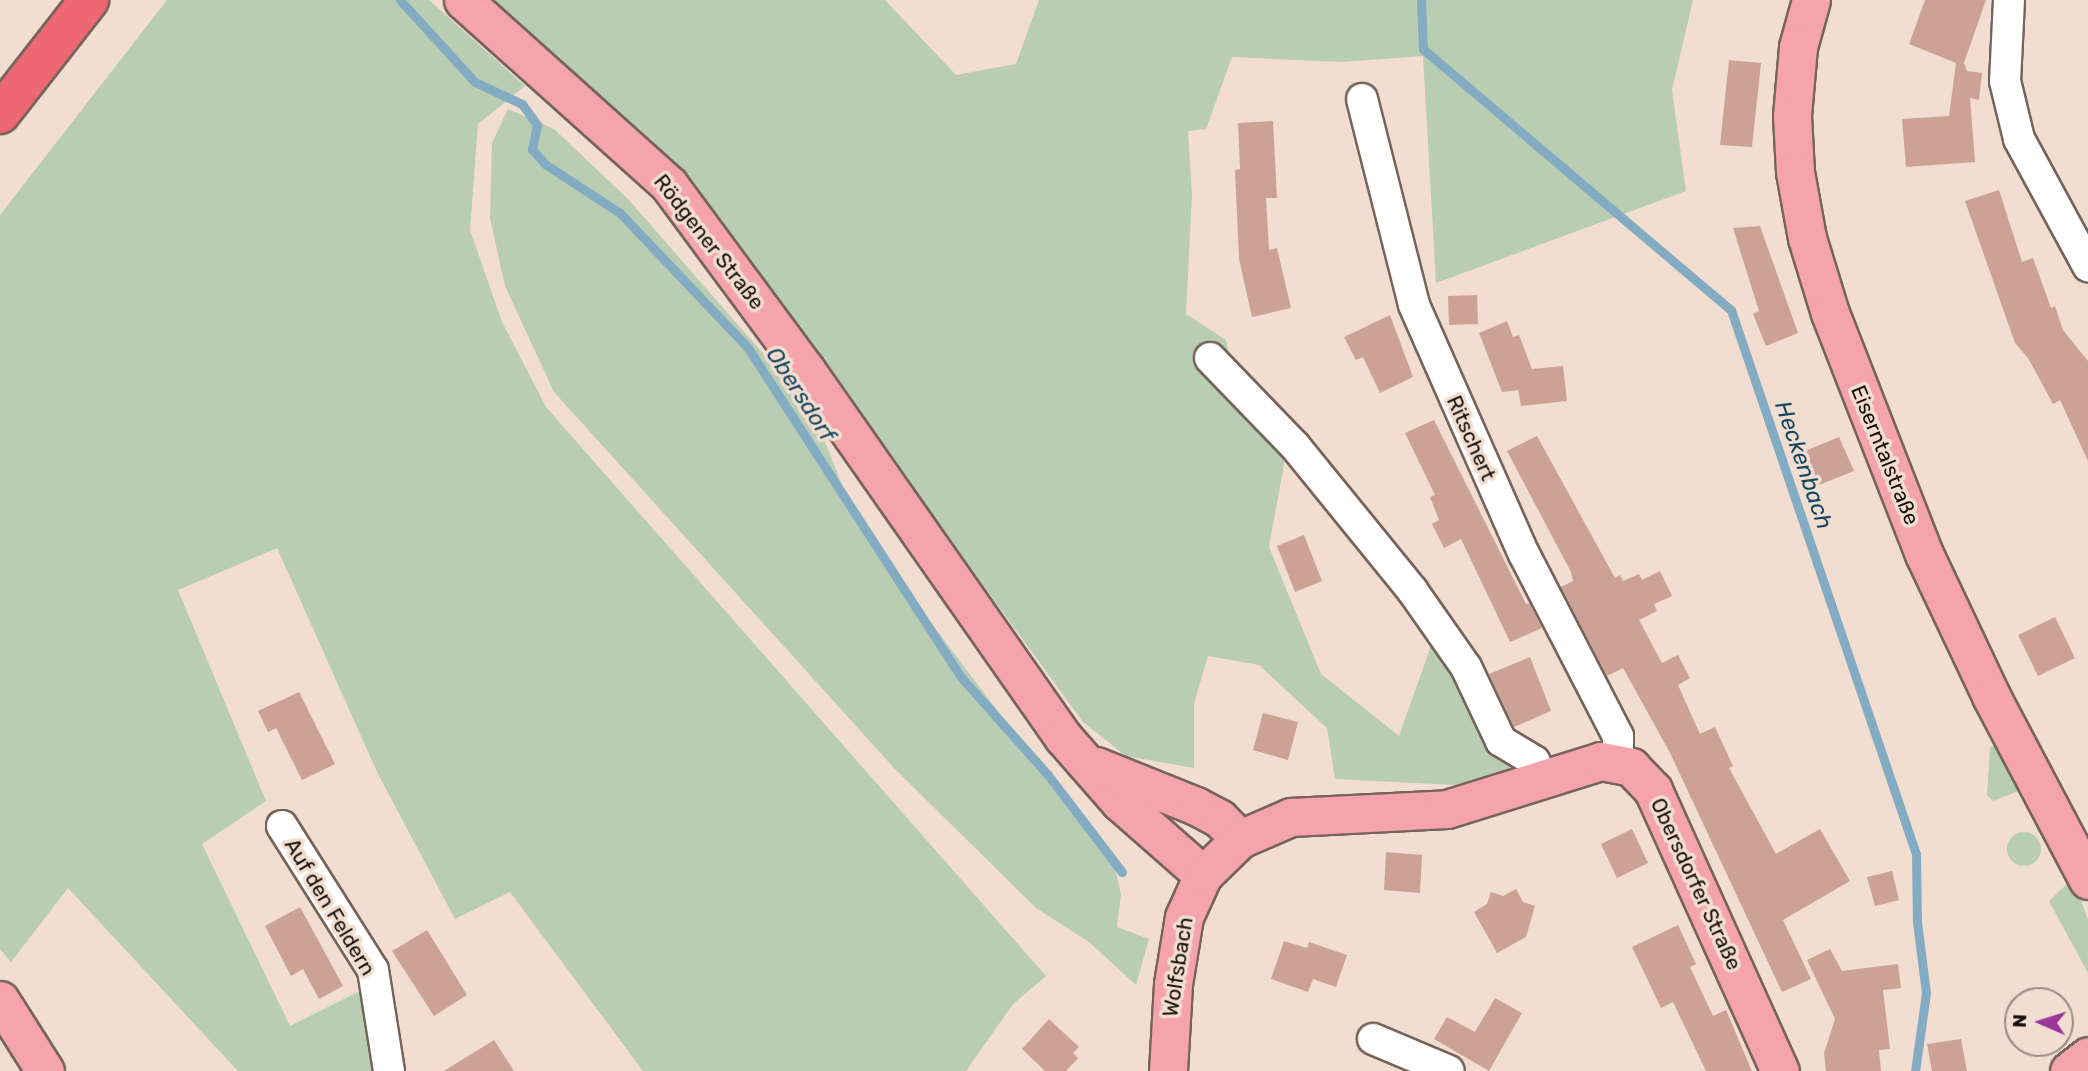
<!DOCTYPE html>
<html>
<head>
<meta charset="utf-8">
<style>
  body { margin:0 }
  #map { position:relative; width:2088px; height:1071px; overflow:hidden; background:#f2ddd1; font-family:Rubik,sans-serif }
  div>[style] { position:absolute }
  .green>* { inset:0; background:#b8cdb2 }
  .round { border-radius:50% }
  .stream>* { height:9px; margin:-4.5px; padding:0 4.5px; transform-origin:4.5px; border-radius:4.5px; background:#83abc2 }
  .building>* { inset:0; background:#cda296 }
  .roads { filter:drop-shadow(2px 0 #76645a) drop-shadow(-2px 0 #76645a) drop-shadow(0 2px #76645a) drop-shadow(0 -2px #76645a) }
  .minor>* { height:30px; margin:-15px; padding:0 15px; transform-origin:15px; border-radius:15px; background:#fff }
  .major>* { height:37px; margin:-18.5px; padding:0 18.5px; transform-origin:18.5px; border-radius:18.5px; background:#f4a4aa }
  .highway>* { height:38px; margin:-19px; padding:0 19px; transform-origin:19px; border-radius:19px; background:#ed6872 }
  span { translate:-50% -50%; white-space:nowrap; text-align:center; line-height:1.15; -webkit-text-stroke:7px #f2ddd1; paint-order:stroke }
  .street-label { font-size:21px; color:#150e0a }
  .water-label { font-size:23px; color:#13465f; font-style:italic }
  .north { position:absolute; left:2004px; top:987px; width:70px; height:70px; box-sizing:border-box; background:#f2ddd1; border:2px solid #9a8a81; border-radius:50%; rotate:273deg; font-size:19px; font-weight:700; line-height:28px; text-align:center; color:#150e0a }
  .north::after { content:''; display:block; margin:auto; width:24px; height:32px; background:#9c369a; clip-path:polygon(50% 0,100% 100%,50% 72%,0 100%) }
</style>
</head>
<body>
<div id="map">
  <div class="green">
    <i style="clip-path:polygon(167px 0,429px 0,525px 86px,478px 124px,470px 230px,502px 322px,546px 407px,1046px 976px,1013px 1004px,966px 1071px,643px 1071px,510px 892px,455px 919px,378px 774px,277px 548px,178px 590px,266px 801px,202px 844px,290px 1026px,364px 989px,381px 1071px,238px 1071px,68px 888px,11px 962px,0 949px,0 215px)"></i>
    <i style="clip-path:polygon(491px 0,885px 0,956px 75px,1016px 64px,1039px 0,1693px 0,1672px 90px,1686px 191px,1436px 283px,1423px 56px,1341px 62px,1232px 57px,1206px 129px,1188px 131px,1192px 195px,1186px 314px,1226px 340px,1235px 381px,1285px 459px,1269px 547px,1321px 674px,1399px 736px,1431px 646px,1510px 768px,1455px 785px,1335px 779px,1327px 728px,1259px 665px,1208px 656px,1194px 703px,1194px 768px,1126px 756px,1083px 722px,676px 165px,489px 3px)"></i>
    <i style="clip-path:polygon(508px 109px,554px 129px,628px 199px,813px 411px,858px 526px,1114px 865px,1121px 894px,1117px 927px,1149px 939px,1136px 985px,1089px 942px,1036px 908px,894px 768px,554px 392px,505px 286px,490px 218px,492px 143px)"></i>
    <i style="clip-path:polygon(1997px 743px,2021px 790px,1993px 801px,1987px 795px,1990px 748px)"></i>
    <i class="round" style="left:2007px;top:832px;width:34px;height:34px"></i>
    <i style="clip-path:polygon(2067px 884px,2077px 889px,2088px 920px,2088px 973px,2049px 901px)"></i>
  </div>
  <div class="stream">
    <i style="left:400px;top:0;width:111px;rotate:47.6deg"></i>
    <i style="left:475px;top:82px;width:52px;rotate:25.1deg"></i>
    <i style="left:522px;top:104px;width:26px;rotate:54deg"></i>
    <i style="left:537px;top:125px;width:25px;rotate:102deg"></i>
    <i style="left:532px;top:149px;width:20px;rotate:49deg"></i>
    <i style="left:545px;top:164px;width:90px;rotate:33.2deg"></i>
    <i style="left:620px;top:213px;width:186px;rotate:46.5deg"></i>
    <i style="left:748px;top:348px;width:392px;rotate:57.1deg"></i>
    <i style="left:961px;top:677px;width:131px;rotate:48.4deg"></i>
    <i style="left:1048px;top:775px;width:122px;rotate:52.7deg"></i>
    <i style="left:1421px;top:0;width:49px;rotate:87.7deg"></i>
    <i style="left:1423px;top:49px;width:404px;rotate:40.3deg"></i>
    <i style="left:1731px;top:310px;width:575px;rotate:71.22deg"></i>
    <i style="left:1916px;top:854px;width:68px;rotate:89.2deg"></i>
    <i style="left:1917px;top:922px;width:72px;rotate:82.8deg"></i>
    <i style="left:1926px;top:993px;width:79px;rotate:98deg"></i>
  </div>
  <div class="building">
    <i style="clip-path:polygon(1925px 0,1986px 0,1964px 63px,1967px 71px,1982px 73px,1979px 100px,1970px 98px,1975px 162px,1906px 167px,1902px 119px,1949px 116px,1956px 63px,1909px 44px)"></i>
    <i style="clip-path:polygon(1729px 60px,1761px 63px,1752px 147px,1720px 145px)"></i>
    <i style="clip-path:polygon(1273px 121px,1277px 198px,1266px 198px,1269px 250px,1277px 248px,1291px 308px,1252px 317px,1239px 259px,1235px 170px,1240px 169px,1238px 123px)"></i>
    <i style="clip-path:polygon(1999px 190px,2022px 262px,2033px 258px,2051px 308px,2055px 306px,2063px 330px,2088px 361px,2088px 461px,2060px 400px,2053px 404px,2028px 358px,2015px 343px,1965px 201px)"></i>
    <i style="clip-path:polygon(1760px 226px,1798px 333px,1766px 346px,1753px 314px,1759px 311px,1733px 228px)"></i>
    <i style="clip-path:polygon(1477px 295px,1478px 324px,1449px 325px,1448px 296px)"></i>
    <i style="clip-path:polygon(1390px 315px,1413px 377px,1380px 393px,1363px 357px,1356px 360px,1344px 337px)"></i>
    <i style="clip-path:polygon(1507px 321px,1513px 337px,1519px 335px,1532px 369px,1563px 366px,1567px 401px,1521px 406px,1518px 390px,1502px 392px,1479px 333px)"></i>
    <i style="clip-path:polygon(1434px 420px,1526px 604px,1529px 603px,1542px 628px,1510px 642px,1461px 539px,1444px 548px,1432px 524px,1439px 520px,1430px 497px,1435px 495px,1405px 433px)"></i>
    <i style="clip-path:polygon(1537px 436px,1615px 578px,1620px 575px,1623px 581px,1639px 574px,1642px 580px,1660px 571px,1672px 596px,1654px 604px,1657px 611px,1639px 620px,1662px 663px,1678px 655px,1690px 678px,1678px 685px,1700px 734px,1715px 727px,1733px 766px,1729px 768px,1776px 854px,1820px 829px,1850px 881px,1783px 920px,1811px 979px,1782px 992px,1670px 753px,1623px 668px,1607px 676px,1561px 587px,1573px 581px,1571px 572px,1507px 451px)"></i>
    <i style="clip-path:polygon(1839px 437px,1854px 471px,1819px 485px,1805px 451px)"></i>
    <i style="clip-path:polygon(1304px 535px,1322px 581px,1295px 592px,1277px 546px)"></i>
    <i style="clip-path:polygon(2055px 617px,2075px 658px,2038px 676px,2018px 635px)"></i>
    <i style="clip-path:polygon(1530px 657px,1551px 711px,1514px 727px,1489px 674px)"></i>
    <i style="clip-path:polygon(299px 692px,335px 764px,302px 780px,276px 728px,268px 732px,258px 711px)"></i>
    <i style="clip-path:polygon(1263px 713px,1298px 722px,1288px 760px,1253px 750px)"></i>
    <i style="clip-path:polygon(1632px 829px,1648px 863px,1617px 878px,1601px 844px)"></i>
    <i style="clip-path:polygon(1386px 852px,1422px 855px,1420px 893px,1384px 890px)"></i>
    <i style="clip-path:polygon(1892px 871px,1899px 900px,1875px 906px,1867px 877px)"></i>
    <i style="clip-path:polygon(1516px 889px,1523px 902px,1535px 906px,1526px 937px,1497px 953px,1474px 912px,1487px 904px,1491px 892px,1503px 896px)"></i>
    <i style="clip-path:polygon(300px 907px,343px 986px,319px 999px,303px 969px,291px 976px,265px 926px)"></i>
    <i style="clip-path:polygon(1678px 925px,1696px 964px,1690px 967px,1713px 1016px,1726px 1010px,1752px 1071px,1706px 1071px,1673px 1002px,1661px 1008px,1632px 947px)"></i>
    <i style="clip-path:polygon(427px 930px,467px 995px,434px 1016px,392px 951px)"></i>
    <i style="clip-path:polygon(1284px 941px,1307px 948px,1309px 942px,1347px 955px,1336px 987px,1313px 979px,1308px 992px,1271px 979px)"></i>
    <i style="clip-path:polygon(1830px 949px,1842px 971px,1898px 964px,1901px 988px,1883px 990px,1890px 1049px,1879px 1050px,1881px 1071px,1826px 1071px,1824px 1053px,1835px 1019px,1807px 960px)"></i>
    <i style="clip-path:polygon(1495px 998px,1522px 1013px,1489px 1071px,1434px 1039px,1447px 1017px,1475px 1032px)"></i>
    <i style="clip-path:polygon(1049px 1019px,1079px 1047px,1073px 1053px,1078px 1058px,1066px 1071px,1045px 1071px,1022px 1049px)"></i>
    <i style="clip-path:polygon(1961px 1039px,1967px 1071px,1932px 1071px,1927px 1044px)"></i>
    <i style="clip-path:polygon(494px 1040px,514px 1071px,444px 1071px)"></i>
  </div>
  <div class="roads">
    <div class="minor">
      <i style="left:2009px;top:0;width:81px;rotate:92.8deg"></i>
      <i style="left:2005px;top:81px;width:60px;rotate:76.4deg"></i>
      <i style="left:2019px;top:139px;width:145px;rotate:61.5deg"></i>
      <i style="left:1362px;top:99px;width:212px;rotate:75.8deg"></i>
      <i style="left:1414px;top:305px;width:272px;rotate:66.2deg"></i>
      <i style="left:1524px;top:554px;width:205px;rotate:62.7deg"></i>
      <i style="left:1618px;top:736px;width:26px;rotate:90deg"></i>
      <i style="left:1210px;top:358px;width:122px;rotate:46deg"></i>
      <i style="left:1295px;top:446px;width:186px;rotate:50.9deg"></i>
      <i style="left:1412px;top:590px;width:94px;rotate:55deg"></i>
      <i style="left:1466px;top:667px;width:82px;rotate:64.7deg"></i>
      <i style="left:1501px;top:741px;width:39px;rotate:31deg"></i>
      <i style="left:1534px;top:761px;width:21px;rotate:62deg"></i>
      <i style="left:282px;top:826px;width:170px;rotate:57.7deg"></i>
      <i style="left:373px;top:970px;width:102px;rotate:81deg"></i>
      <i style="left:1373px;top:1039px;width:82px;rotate:22.8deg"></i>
    </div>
    <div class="major">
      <i style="left:463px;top:0;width:277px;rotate:41.9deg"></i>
      <i style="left:669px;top:185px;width:230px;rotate:53.5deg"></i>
      <i style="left:806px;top:370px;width:448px;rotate:55deg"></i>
      <i style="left:1063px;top:737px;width:86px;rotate:48.8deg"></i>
      <i style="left:1120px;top:802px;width:111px;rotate:41.3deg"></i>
      <i style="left:1811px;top:0;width:49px;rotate:105.5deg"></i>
      <i style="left:1798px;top:47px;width:69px;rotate:95deg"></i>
      <i style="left:1792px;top:116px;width:56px;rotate:86.9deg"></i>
      <i style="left:1795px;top:172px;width:67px;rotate:79.7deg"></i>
      <i style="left:1807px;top:238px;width:78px;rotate:73deg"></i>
      <i style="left:1830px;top:313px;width:259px;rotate:68.7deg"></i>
      <i style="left:1924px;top:554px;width:157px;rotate:64.7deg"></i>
      <i style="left:1991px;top:696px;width:208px;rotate:62.2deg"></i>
      <i style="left:1096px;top:766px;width:108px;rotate:21.8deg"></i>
      <i style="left:1196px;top:806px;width:27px;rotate:28deg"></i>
      <i style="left:1220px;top:819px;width:28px;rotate:45deg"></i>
      <i style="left:0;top:1000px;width:84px;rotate:57.6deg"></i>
      <i style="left:1168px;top:1071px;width:87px;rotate:-86.7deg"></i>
      <i style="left:1173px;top:984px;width:68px;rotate:-80.7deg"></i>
      <i style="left:1184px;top:917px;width:46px;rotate:-65.7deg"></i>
      <i style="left:1203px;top:875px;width:52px;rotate:-44.2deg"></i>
      <i style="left:1240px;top:839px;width:56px;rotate:-23.3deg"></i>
      <i style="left:1291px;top:817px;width:156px;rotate:-2.9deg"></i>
      <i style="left:1447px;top:809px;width:161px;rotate:-17.3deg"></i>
      <i style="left:1601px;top:761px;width:31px;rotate:11deg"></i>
      <i style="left:1631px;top:767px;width:32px;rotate:46deg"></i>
      <i style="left:1653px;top:790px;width:308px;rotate:65.7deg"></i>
      <i style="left:2069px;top:1071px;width:24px;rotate:-38deg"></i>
    </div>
    <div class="highway">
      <i style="left:0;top:114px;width:145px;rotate:-52deg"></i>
    </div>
  </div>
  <div class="street-label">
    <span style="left:709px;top:242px;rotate:52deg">Rödgener Straße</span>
    <span style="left:1471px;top:438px;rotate:66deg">Ritschert</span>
    <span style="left:1885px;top:455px;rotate:68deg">Eiserntalstraße</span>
    <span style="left:1696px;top:884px;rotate:65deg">Obersdorfer Straße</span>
    <span style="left:330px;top:907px;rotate:59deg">Auf den Feldern</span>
    <span style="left:1178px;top:967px;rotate:-81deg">Wolfsbach</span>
  </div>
  <div class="water-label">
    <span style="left:801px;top:394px;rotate:57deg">Obersdorf</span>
    <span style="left:1804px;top:465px;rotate:71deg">Heckenbach</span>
  </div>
  <div class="north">N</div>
</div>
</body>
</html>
